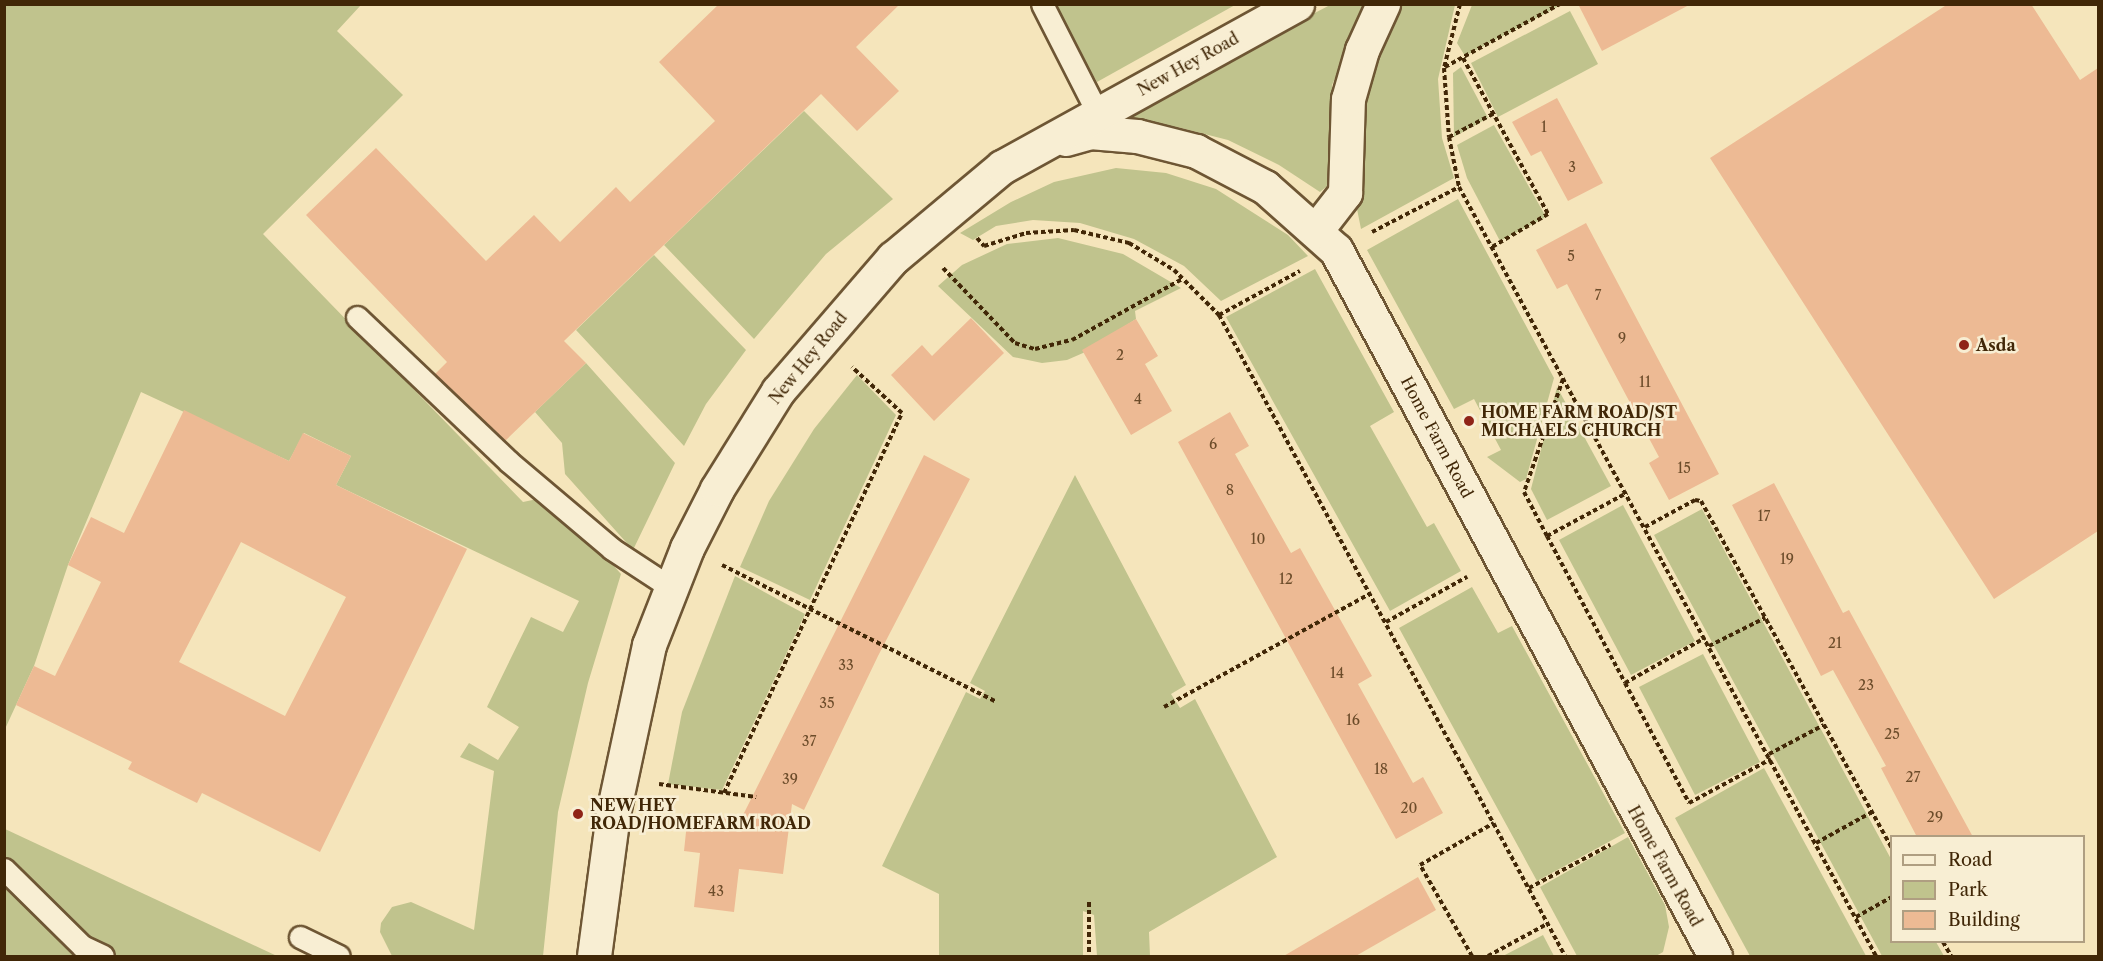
<!DOCTYPE html>
<html>
<head>
<meta charset="utf-8">
<style>
  body { margin:0 }
  #map { position:relative; width:2103px; height:961px; overflow:hidden; background:#f5e5bb; font-family:"Libre Caslon Text",serif }
  div>[style] { position:absolute }
  .green>* { inset:0; background:#c0c38d }
  .building>* { inset:0; background:#edba94 }
  .path>* { height:4px; margin-top:-2px; transform-origin:0; background:repeating-linear-gradient(90deg,#412707 0 4.5px,transparent 0 7.5px) }
  .roads { filter:drop-shadow(2px 0 #6e5634) drop-shadow(-2px 0 #6e5634) drop-shadow(0 2px #6e5634) drop-shadow(0 -2px #6e5634) }
  .lane>* { height:21px; margin:-10.5px; padding:0 10.5px; transform-origin:10.5px; border-radius:10.5px; background:#f8eed3 }
  .street>* { height:33px; margin:-16.5px; padding:0 16.5px; transform-origin:16.5px; border-radius:16.5px; background:#f8eed3 }
  .dots>* { width:16px; height:16px; translate:-50% -50%; box-sizing:border-box; border:3px solid #f8eed3; border-radius:50% }
  span { translate:-50% -50%; white-space:nowrap; text-align:center; line-height:1.15; -webkit-text-stroke:5px #f8eed3; paint-order:stroke }
  .number-label { font-size:14px; color:#6c4c2a }
  .number-label span { -webkit-text-stroke-width:0 }
  .street-label { font-size:16px; color:#412707 }
  .poi-label { font-size:16px; color:#412707; font-weight:700 }
  .left { translate:0 -50%; text-align:left }
  .frame { position:absolute; inset:0; border:6px solid #412707; pointer-events:none }
  .legend { position:absolute; left:1890px; top:835px; width:195px; height:108px; box-sizing:border-box; background:#f8eed3; border:2px solid #af9e81; margin:0; padding:8px 10px; list-style:none; font-size:18px; color:#412707 }
  .legend li { display:flex; align-items:center; gap:12px; height:30px }
  .legend b { width:30px; border:2px solid #af9e81 }
</style>
</head>
<body>
<div id="map">
  <div class="green">
    <i style="clip-path:polygon(5px 5px,361px 5px,337px 31px,403px 95px,263px 234px,523px 502px,552px 496px,621px 574px,588px 683px,558px 812px,543px 956px,392px 956px,380px 932px,381px 923px,392px 907px,411px 902px,474px 930px,494px 771px,460px 757px,469px 743px,498px 760px,519px 727px,487px 707px,531px 617px,563px 632px,579px 601px,336px 485px,351px 456px,304px 433px,289px 461px,141px 392px,68px 565px,34px 666px,5px 729px)"></i>
    <i style="clip-path:polygon(1053px 5px,1235px 5px,1097px 82px)"></i>
    <i style="clip-path:polygon(1330px 5px,1367px 5px,1332px 85px,1332px 182px,1320px 192px,1279px 165px,1228px 140px,1177px 127px,1128px 122px,1125px 113px)"></i>
    <i style="clip-path:polygon(1401px 5px,1455px 5px,1438px 79px,1442px 138px,1454px 178px,1361px 229px,1357px 209px,1363px 179px,1359px 139px,1370px 68px)"></i>
    <i style="clip-path:polygon(1472px 5px,1472px 4px,1561px 5px,1465px 56px,1457px 43px)"></i>
    <i style="clip-path:polygon(1570px 11px,1598px 64px,1498px 117px,1471px 63px)"></i>
    <i style="clip-path:polygon(1461px 67px,1488px 118px,1454px 137px,1453px 73px)"></i>
    <i style="clip-path:polygon(804px 111px,893px 199px,826px 254px,754px 339px,664px 245px)"></i>
    <i style="clip-path:polygon(1494px 125px,1546px 217px,1500px 241px,1467px 178px,1457px 145px)"></i>
    <i style="clip-path:polygon(1116px 168px,1166px 173px,1216px 189px,1288px 235px,1308px 256px,1221px 301px,1184px 266px,1134px 239px,1080px 223px,1033px 220px,996px 226px,973px 240px,960px 233px,1011px 202px,1054px 182px)"></i>
    <i style="clip-path:polygon(1458px 199px,1554px 378px,1526px 479px,1520px 482px,1487px 457px,1501px 450px,1474px 399px,1454px 409px,1367px 250px)"></i>
    <i style="clip-path:polygon(1058px 238px,1123px 254px,1181px 288px,1135px 311px,1136px 319px,1083px 353px,1067px 360px,1042px 363px,1013px 357px,938px 286px,962px 265px,1007px 244px)"></i>
    <i style="clip-path:polygon(654px 255px,746px 350px,706px 404px,684px 446px,576px 330px)"></i>
    <i style="clip-path:polygon(1315px 269px,1394px 412px,1370px 426px,1427px 527px,1434px 523px,1461px 571px,1390px 611px,1226px 317px)"></i>
    <i style="clip-path:polygon(586px 363px,675px 463px,633px 550px,565px 474px,562px 443px,535px 412px)"></i>
    <i style="clip-path:polygon(857px 375px,896px 415px,810px 600px,740px 567px,769px 501px,814px 429px)"></i>
    <i style="clip-path:polygon(1557px 387px,1611px 486px,1547px 520px,1531px 489px)"></i>
    <i style="clip-path:polygon(1075px 475px,1186px 685px,1171px 694px,1180px 708px,1195px 699px,1277px 857px,1149px 932px,1150px 956px,1097px 956px,1094px 915px,1083px 911px,1083px 956px,939px 956px,939px 894px,882px 866px,966px 692px,980px 699px,985px 691px,970px 683px)"></i>
    <i style="clip-path:polygon(1623px 505px,1695px 641px,1631px 675px,1559px 540px)"></i>
    <i style="clip-path:polygon(1702px 509px,1891px 859px,1892px 942px,1936px 942px,1944px 956px,1882px 956px,1654px 535px)"></i>
    <i style="clip-path:polygon(735px 576px,805px 614px,722px 790px,668px 784px,682px 712px)"></i>
    <i style="clip-path:polygon(1472px 587px,1498px 633px,1512px 626px,1625px 833px,1537px 881px,1399px 628px)"></i>
    <i style="clip-path:polygon(1703px 654px,1760px 762px,1695px 795px,1639px 687px)"></i>
    <i style="clip-path:polygon(1764px 768px,1865px 954px,1866px 956px,1750px 956px,1675px 818px)"></i>
    <i style="clip-path:polygon(5px 829px,277px 956px,5px 956px)"></i>
    <i style="clip-path:polygon(1628px 837px,1665px 905px,1669px 927px,1663px 952px,1656px 956px,1577px 956px,1540px 887px)"></i>
    <i style="clip-path:polygon(1543px 935px,1554px 956px,1503px 956px)"></i>
  </div>
  <div class="building">
    <i style="clip-path:polygon(719px 4px,900px 4px,856px 47px,899px 91px,857px 131px,821px 94px,564px 341px,586px 363px,505px 441px,435px 374px,447px 362px,306px 215px,376px 148px,486px 261px,534px 215px,560px 242px,616px 187px,630px 202px,715px 121px,659px 62px)"></i>
    <i style="clip-path:polygon(1578px 4px,1691px 4px,1602px 51px)"></i>
    <i style="clip-path:polygon(1948px 4px,2031px 4px,2080px 80px,2098px 68px,2098px 531px,1994px 599px,1710px 158px)"></i>
    <i style="clip-path:polygon(1557px 98px,1603px 183px,1568px 201px,1541px 151px,1531px 156px,1512px 122px)"></i>
    <i style="clip-path:polygon(1586px 223px,1719px 474px,1669px 500px,1649px 463px,1659px 457px,1636px 414px,1567px 284px,1557px 289px,1536px 250px)"></i>
    <i style="clip-path:polygon(971px 318px,1004px 353px,934px 421px,891px 375px,922px 345px,932px 356px)"></i>
    <i style="clip-path:polygon(1136px 319px,1158px 356px,1145px 364px,1172px 411px,1131px 435px,1082px 350px)"></i>
    <i style="clip-path:polygon(evenodd,184px 410px,289px 461px,303px 433px,351px 456px,336px 485px,467px 549px,320px 852px,202px 793px,197px 803px,128px 769px,132px 762px,16px 705px,34px 666px,55px 676px,101px 582px,68px 565px,91px 517px,124px 533px,184px 410px,241px 542px,346px 597px,285px 716px,179px 662px,241px 542px)"></i>
    <i style="clip-path:polygon(1230px 412px,1249px 446px,1235px 454px,1291px 553px,1300px 548px,1372px 676px,1358px 684px,1413px 783px,1423px 777px,1443px 813px,1396px 839px,1178px 442px)"></i>
    <i style="clip-path:polygon(924px 455px,970px 479px,878px 656px,804px 810px,792px 804px,783px 874px,739px 869px,734px 912px,694px 907px,700px 853px,684px 851px,688px 813px,741px 819px)"></i>
    <i style="clip-path:polygon(1774px 483px,1843px 613px,1849px 610px,1973px 837px,1917px 837px,1881px 768px,1886px 766px,1833px 670px,1821px 676px,1732px 505px)"></i>
    <i style="clip-path:polygon(1418px 877px,1436px 910px,1354px 957px,1282px 957px)"></i>
  </div>
  <div class="path">
    <i style="left:1460px;top:4px;width:66px;rotate:104deg"></i>
    <i style="left:1444px;top:68px;width:69px;rotate:85.9deg"></i>
    <i style="left:1449px;top:137px;width:51px;rotate:78.7deg"></i>
    <i style="left:1459px;top:187px;width:875px;rotate:61.53deg"></i>
    <i style="left:1463px;top:58px;width:178px;rotate:61.4deg"></i>
    <i style="left:1548px;top:214px;width:65px;rotate:149.5deg"></i>
    <i style="left:1445px;top:67px;width:131px;rotate:-28.7deg"></i>
    <i style="left:1449px;top:137px;width:50px;rotate:-27.6deg"></i>
    <i style="left:1372px;top:232px;width:98px;rotate:-27.3deg"></i>
    <i style="left:977px;top:238px;width:11px;rotate:49deg"></i>
    <i style="left:984px;top:246px;width:44px;rotate:-17.2deg"></i>
    <i style="left:1026px;top:233px;width:48px;rotate:-3.6deg"></i>
    <i style="left:1074px;top:230px;width:57px;rotate:13.3deg"></i>
    <i style="left:1129px;top:243px;width:52px;rotate:31deg"></i>
    <i style="left:1174px;top:270px;width:64px;rotate:45deg"></i>
    <i style="left:1219px;top:315px;width:728px;rotate:61.64deg"></i>
    <i style="left:943px;top:268px;width:104px;rotate:46.2deg"></i>
    <i style="left:1015px;top:343px;width:21px;rotate:17deg"></i>
    <i style="left:1035px;top:349px;width:38px;rotate:-14deg"></i>
    <i style="left:1072px;top:340px;width:126px;rotate:-29deg"></i>
    <i style="left:1219px;top:315px;width:92px;rotate:-28.5deg"></i>
    <i style="left:1563px;top:379px;width:120px;rotate:109deg"></i>
    <i style="left:1524px;top:492px;width:50px;rotate:62.4deg"></i>
    <i style="left:1547px;top:536px;width:91px;rotate:-28.3deg"></i>
    <i style="left:1645px;top:527px;width:57px;rotate:-28.4deg"></i>
    <i style="left:1695px;top:500px;width:6px;rotate:9deg"></i>
    <i style="left:1701px;top:501px;width:396px;rotate:61.2deg"></i>
    <i style="left:1547px;top:536px;width:166px;rotate:62deg"></i>
    <i style="left:1625px;top:683px;width:92px;rotate:-29.4deg"></i>
    <i style="left:722px;top:565px;width:305px;rotate:26.5deg"></i>
    <i style="left:1386px;top:622px;width:93px;rotate:-29.1deg"></i>
    <i style="left:1709px;top:646px;width:63px;rotate:-26.6deg"></i>
    <i style="left:1625px;top:683px;width:136px;rotate:61.9deg"></i>
    <i style="left:1689px;top:803px;width:93px;rotate:-28.2deg"></i>
    <i style="left:1164px;top:707px;width:236px;rotate:-28.8deg"></i>
    <i style="left:1769px;top:754px;width:62px;rotate:-27.8deg"></i>
    <i style="left:659px;top:784px;width:98px;rotate:7.6deg"></i>
    <i style="left:724px;top:793px;width:420px;rotate:-64.9deg"></i>
    <i style="left:902px;top:413px;width:68px;rotate:-137.4deg"></i>
    <i style="left:1816px;top:843px;width:64px;rotate:-29deg"></i>
    <i style="left:1529px;top:888px;width:92px;rotate:-28deg"></i>
    <i style="left:1089px;top:902px;width:54px;rotate:90deg"></i>
    <i style="left:1856px;top:917px;width:41px;rotate:-29.1deg"></i>
    <i style="left:1943px;top:942px;width:16px;rotate:60deg"></i>
    <i style="left:1472px;top:956px;width:105px;rotate:-119.7deg"></i>
    <i style="left:1420px;top:865px;width:85px;rotate:-29.6deg"></i>
    <i style="left:1488px;top:956px;width:67px;rotate:-28.5deg"></i>
  </div>
  <div class="roads">
    <div class="lane">
      <i style="left:1042px;top:4px;width:123px;rotate:63deg"></i>
      <i style="left:357px;top:317px;width:209px;rotate:43.6deg"></i>
      <i style="left:508px;top:461px;width:136px;rotate:40.2deg"></i>
      <i style="left:612px;top:549px;width:73px;rotate:33.3deg"></i>
      <i style="left:4px;top:869px;width:110px;rotate:44.6deg"></i>
      <i style="left:82px;top:946px;width:23px;rotate:25deg"></i>
      <i style="left:300px;top:937px;width:43px;rotate:26deg"></i>
    </div>
    <div class="street">
      <i style="left:1066px;top:139px;width:25px;rotate:-16deg"></i>
      <i style="left:1090px;top:132px;width:47px;rotate:4.9deg"></i>
      <i style="left:1137px;top:136px;width:61px;rotate:14.3deg"></i>
      <i style="left:1196px;top:151px;width:78px;rotate:27.6deg"></i>
      <i style="left:1265px;top:187px;width:95px;rotate:41.6deg"></i>
      <i style="left:1336px;top:250px;width:801px;rotate:61.77deg"></i>
      <i style="left:1317px;top:229px;width:46px;rotate:-52.1deg"></i>
      <i style="left:1345px;top:193px;width:94px;rotate:-88.2deg"></i>
      <i style="left:1348px;top:99px;width:51px;rotate:-74.1deg"></i>
      <i style="left:1362px;top:50px;width:51px;rotate:-65.5deg"></i>
      <i style="left:594px;top:956px;width:144px;rotate:-82.4deg"></i>
      <i style="left:613px;top:813px;width:172px;rotate:-77.9deg"></i>
      <i style="left:649px;top:645px;width:104px;rotate:-68.6deg"></i>
      <i style="left:687px;top:548px;width:66px;rotate:-63deg"></i>
      <i style="left:717px;top:489px;width:115px;rotate:-58.1deg"></i>
      <i style="left:778px;top:391px;width:176px;rotate:-49.2deg"></i>
      <i style="left:893px;top:258px;width:142px;rotate:-39.9deg"></i>
      <i style="left:1002px;top:167px;width:337px;rotate:-28.9deg"></i>
    </div>
  </div>
  <div class="dots">
    <i style="left:1964px;top:345px;background:#8f2418"></i>
    <i style="left:1469px;top:421px;background:#8f2418"></i>
    <i style="left:578px;top:814px;background:#8f2418"></i>
  </div>
  <div class="number-label">
    <span style="left:1544px;top:127px">1</span>
    <span style="left:1572px;top:167px">3</span>
    <span style="left:1571px;top:256px">5</span>
    <span style="left:1598px;top:295px">7</span>
    <span style="left:1622px;top:338px">9</span>
    <span style="left:1120px;top:355px">2</span>
    <span style="left:1645px;top:382px">11</span>
    <span style="left:1138px;top:399px">4</span>
    <span style="left:1213px;top:444px">6</span>
    <span style="left:1684px;top:468px">15</span>
    <span style="left:1230px;top:490px">8</span>
    <span style="left:1764px;top:516px">17</span>
    <span style="left:1258px;top:539px">10</span>
    <span style="left:1787px;top:559px">19</span>
    <span style="left:1286px;top:579px">12</span>
    <span style="left:1835px;top:643px">21</span>
    <span style="left:846px;top:665px">33</span>
    <span style="left:1337px;top:673px">14</span>
    <span style="left:1866px;top:685px">23</span>
    <span style="left:827px;top:703px">35</span>
    <span style="left:1353px;top:720px">16</span>
    <span style="left:1892px;top:734px">25</span>
    <span style="left:809px;top:741px">37</span>
    <span style="left:1381px;top:769px">18</span>
    <span style="left:1913px;top:777px">27</span>
    <span style="left:790px;top:779px">39</span>
    <span style="left:1409px;top:808px">20</span>
    <span style="left:1935px;top:817px">29</span>
    <span style="left:716px;top:891px">43</span>
  </div>
  <div class="street-label">
    <span style="left:1188px;top:64px;rotate:-29deg">New Hey Road</span>
    <span style="left:808px;top:358px;rotate:-51deg">New Hey Road</span>
    <span style="left:1437px;top:437px;rotate:62deg">Home Farm Road</span>
    <span style="left:1665px;top:866px;rotate:61deg">Home Farm Road</span>
  </div>
  <div class="poi-label">
    <span class="left" style="left:1976px;top:345px">Asda</span>
    <span class="left" style="left:1481px;top:421px">HOME FARM ROAD/ST<br>MICHAELS CHURCH</span>
    <span class="left" style="left:590px;top:814px">NEW HEY<br>ROAD/HOMEFARM ROAD</span>
  </div>
  <div class="frame"></div>
  <ul class="legend">
  <li><b style="height:8px;background:#f8eed3"></b>Road</li>
  <li><b style="height:16px;background:#c0c38d"></b>Park</li>
  <li><b style="height:16px;background:#edba94"></b>Building</li>
  </ul>
</div>
</body>
</html>
